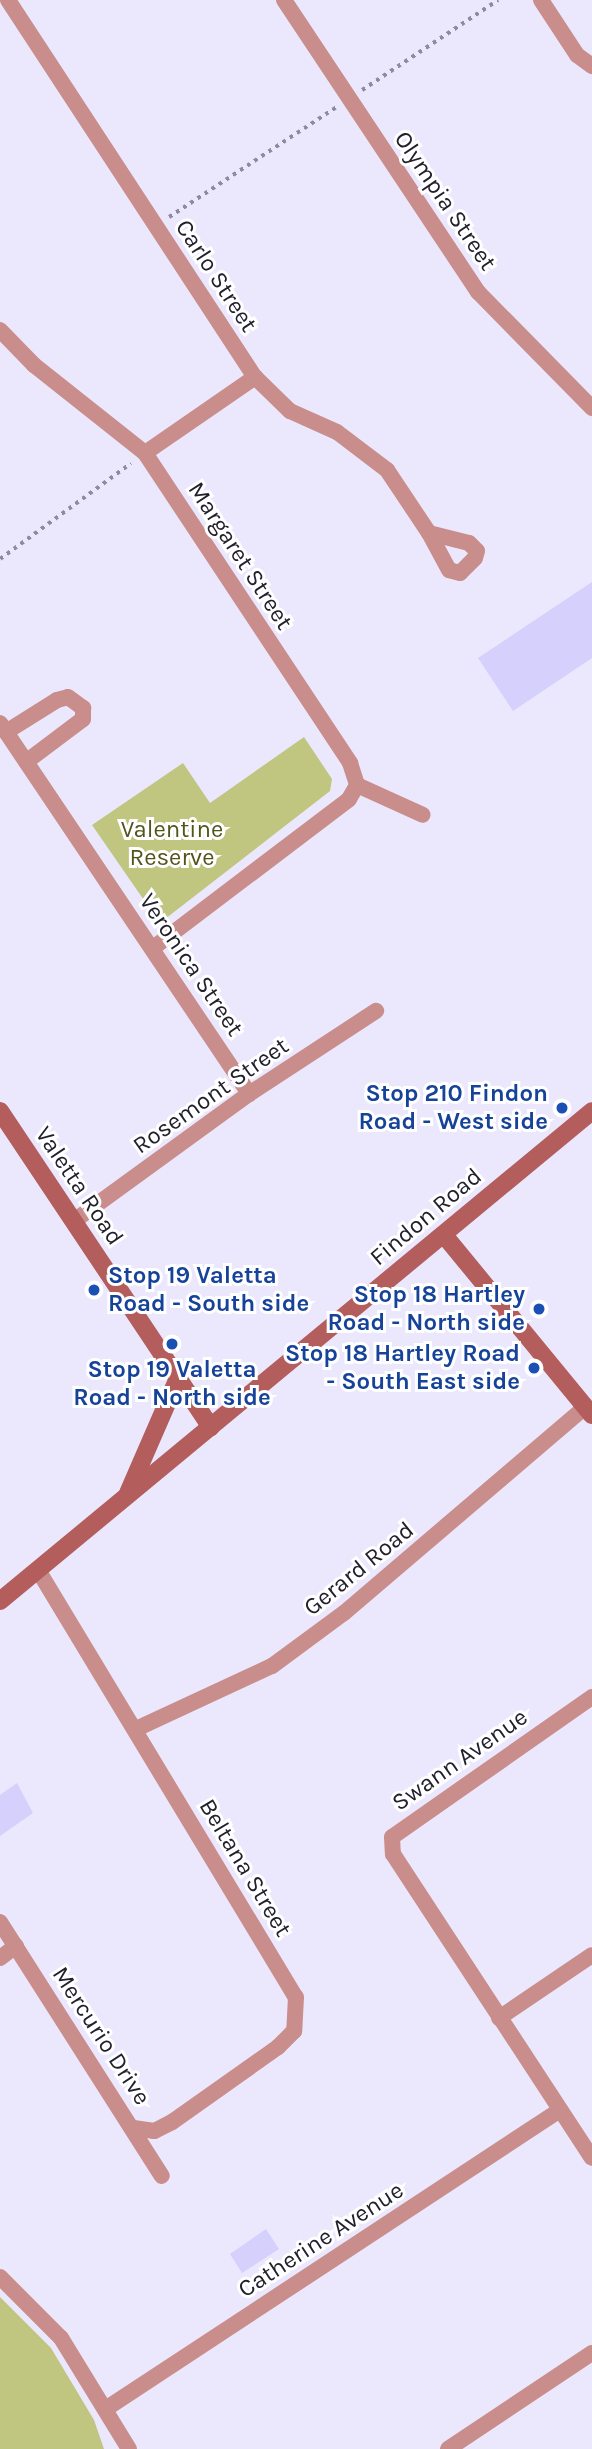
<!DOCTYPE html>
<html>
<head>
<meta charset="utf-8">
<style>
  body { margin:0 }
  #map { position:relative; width:592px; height:2449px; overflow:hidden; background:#ebe8fe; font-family:Karla,sans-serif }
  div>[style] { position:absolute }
  .green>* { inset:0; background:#c0c580 }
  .building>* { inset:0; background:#d5d0fc }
  .path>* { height:3.5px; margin-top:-1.75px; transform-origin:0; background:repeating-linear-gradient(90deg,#8d8b9d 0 3.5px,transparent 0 8.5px) }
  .street>* { height:16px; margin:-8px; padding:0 8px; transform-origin:8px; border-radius:8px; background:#c98e8b }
  .secondary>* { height:18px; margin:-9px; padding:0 9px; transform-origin:9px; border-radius:9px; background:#b35e5d }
  .dots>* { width:19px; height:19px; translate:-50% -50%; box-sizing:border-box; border:4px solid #fff; border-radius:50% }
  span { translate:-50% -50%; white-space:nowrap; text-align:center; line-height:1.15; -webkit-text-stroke:6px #fff; paint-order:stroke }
  .street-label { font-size:24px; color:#21202d }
  .park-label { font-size:24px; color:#52551b }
  .transit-label { font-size:24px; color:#164399; font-weight:700 }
  .right { translate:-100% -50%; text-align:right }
  .left { translate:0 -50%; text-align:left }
</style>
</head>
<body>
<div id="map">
  <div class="green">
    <i style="clip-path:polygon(304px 737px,332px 779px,330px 791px,165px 919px,157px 919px,92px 825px,183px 763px,210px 803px)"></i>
    <i style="clip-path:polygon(0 2297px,51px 2348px,94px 2420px,104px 2449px,0 2449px)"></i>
  </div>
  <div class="building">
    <i style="clip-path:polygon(592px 582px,592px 658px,513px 711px,478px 658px)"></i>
    <i style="clip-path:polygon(17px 1783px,33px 1813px,0 1836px,0 1795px)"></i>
    <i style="clip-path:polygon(266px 2229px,279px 2249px,242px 2273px,230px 2254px)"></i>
  </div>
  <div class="path">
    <i style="left:362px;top:90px;width:163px;rotate:-33.5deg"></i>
    <i style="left:169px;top:217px;width:202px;rotate:-33.3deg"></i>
    <i style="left:0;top:559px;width:162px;rotate:-36.2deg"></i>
  </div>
  <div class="street">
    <i style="left:8px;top:0;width:451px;rotate:56.8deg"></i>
    <i style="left:255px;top:377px;width:49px;rotate:44.2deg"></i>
    <i style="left:290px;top:411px;width:51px;rotate:24.1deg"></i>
    <i style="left:337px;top:432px;width:63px;rotate:37.2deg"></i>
    <i style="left:387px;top:470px;width:76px;rotate:56.3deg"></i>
    <i style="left:284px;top:0;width:351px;rotate:56.4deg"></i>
    <i style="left:478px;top:292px;width:163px;rotate:45.5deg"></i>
    <i style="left:541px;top:0;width:66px;rotate:56.8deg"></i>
    <i style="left:577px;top:55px;width:19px;rotate:36deg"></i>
    <i style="left:0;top:330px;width:49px;rotate:45.8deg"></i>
    <i style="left:34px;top:365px;width:142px;rotate:38.4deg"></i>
    <i style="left:145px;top:453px;width:372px;rotate:56.5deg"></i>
    <i style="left:350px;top:763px;width:23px;rotate:72deg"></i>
    <i style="left:357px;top:785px;width:72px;rotate:24.4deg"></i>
    <i style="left:145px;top:453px;width:134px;rotate:-34.6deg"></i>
    <i style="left:429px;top:533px;width:41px;rotate:14deg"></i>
    <i style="left:469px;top:543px;width:11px;rotate:45deg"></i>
    <i style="left:477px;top:551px;width:7px;rotate:106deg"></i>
    <i style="left:475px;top:558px;width:21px;rotate:135deg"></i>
    <i style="left:460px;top:573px;width:11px;rotate:-165deg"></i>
    <i style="left:449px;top:570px;width:42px;rotate:-118.4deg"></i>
    <i style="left:0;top:723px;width:447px;rotate:56.1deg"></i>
    <i style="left:6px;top:732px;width:60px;rotate:-32.1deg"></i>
    <i style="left:57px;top:700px;width:11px;rotate:-15deg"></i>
    <i style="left:68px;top:697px;width:19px;rotate:36deg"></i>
    <i style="left:83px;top:708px;width:11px;rotate:90deg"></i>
    <i style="left:83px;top:719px;width:71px;rotate:143deg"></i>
    <i style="left:153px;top:948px;width:246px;rotate:-37.2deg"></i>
    <i style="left:349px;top:799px;width:16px;rotate:-60deg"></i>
    <i style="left:74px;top:1221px;width:216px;rotate:-36deg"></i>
    <i style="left:249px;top:1094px;width:152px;rotate:-33.2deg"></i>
    <i style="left:38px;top:1570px;width:499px;rotate:58.9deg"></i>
    <i style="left:296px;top:1997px;width:34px;rotate:93deg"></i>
    <i style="left:294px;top:2031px;width:23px;rotate:135deg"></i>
    <i style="left:278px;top:2047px;width:130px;rotate:144.7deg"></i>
    <i style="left:172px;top:2122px;width:20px;rotate:153deg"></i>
    <i style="left:154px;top:2131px;width:19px;rotate:-171deg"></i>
    <i style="left:592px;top:1697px;width:244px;rotate:145deg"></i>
    <i style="left:392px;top:1837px;width:17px;rotate:87deg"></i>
    <i style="left:393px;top:1854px;width:363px;rotate:56.8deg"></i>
    <i style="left:136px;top:1729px;width:150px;rotate:-24.9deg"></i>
    <i style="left:272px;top:1666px;width:89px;rotate:-36.4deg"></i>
    <i style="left:344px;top:1613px;width:318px;rotate:-40.5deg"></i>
    <i style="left:0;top:1922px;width:301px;rotate:57.5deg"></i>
    <i style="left:0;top:1958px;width:20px;rotate:-37deg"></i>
    <i style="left:499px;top:2018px;width:112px;rotate:-34.1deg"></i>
    <i style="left:0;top:2277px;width:86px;rotate:45deg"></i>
    <i style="left:61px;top:2338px;width:130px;rotate:58.5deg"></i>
    <i style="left:107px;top:2408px;width:542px;rotate:-33.34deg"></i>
    <i style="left:448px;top:2449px;width:173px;rotate:-33.7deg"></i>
  </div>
  <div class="secondary">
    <i style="left:0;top:1111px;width:380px;rotate:56.3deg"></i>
    <i style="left:444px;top:1235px;width:233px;rotate:50.6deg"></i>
    <i style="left:128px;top:1493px;width:125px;rotate:-66.5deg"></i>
    <i style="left:0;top:1601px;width:768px;rotate:-39.61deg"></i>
  </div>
  <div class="dots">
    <i style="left:562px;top:1108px;background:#1a4fb4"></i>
    <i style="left:94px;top:1290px;background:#1a4fb4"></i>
    <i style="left:539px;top:1309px;background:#1a4fb4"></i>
    <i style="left:172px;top:1344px;background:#1a4fb4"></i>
    <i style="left:534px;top:1368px;background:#1a4fb4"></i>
  </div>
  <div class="street-label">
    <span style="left:445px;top:201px;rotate:56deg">Olympia Street</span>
    <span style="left:216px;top:276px;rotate:57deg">Carlo Street</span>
    <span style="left:240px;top:556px;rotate:57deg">Margaret Street</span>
    <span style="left:191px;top:965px;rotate:56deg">Veronica Street</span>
    <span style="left:211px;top:1096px;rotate:-35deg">Rosemont Street</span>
    <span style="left:79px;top:1186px;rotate:56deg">Valetta Road</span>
    <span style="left:426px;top:1217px;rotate:-40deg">Findon Road</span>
    <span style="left:359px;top:1569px;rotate:-39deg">Gerard Road</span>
    <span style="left:460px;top:1760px;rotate:-35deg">Swann Avenue</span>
    <span style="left:245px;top:1868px;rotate:59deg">Beltana Street</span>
    <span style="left:101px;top:2036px;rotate:57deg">Mercurio Drive</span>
    <span style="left:321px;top:2240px;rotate:-33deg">Catherine Avenue</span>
  </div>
  <div class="park-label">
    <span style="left:172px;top:844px">Valentine<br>Reserve</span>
  </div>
  <div class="transit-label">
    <span class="right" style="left:548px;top:1108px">Stop 210 Findon<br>Road - West side</span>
    <span class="left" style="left:108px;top:1290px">Stop 19 Valetta<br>Road - South side</span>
    <span class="right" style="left:525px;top:1309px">Stop 18 Hartley<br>Road - North side</span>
    <span class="right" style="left:520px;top:1368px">Stop 18 Hartley Road<br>- South East side</span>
    <span style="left:172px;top:1384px">Stop 19 Valetta<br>Road - North side</span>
  </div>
</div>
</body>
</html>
